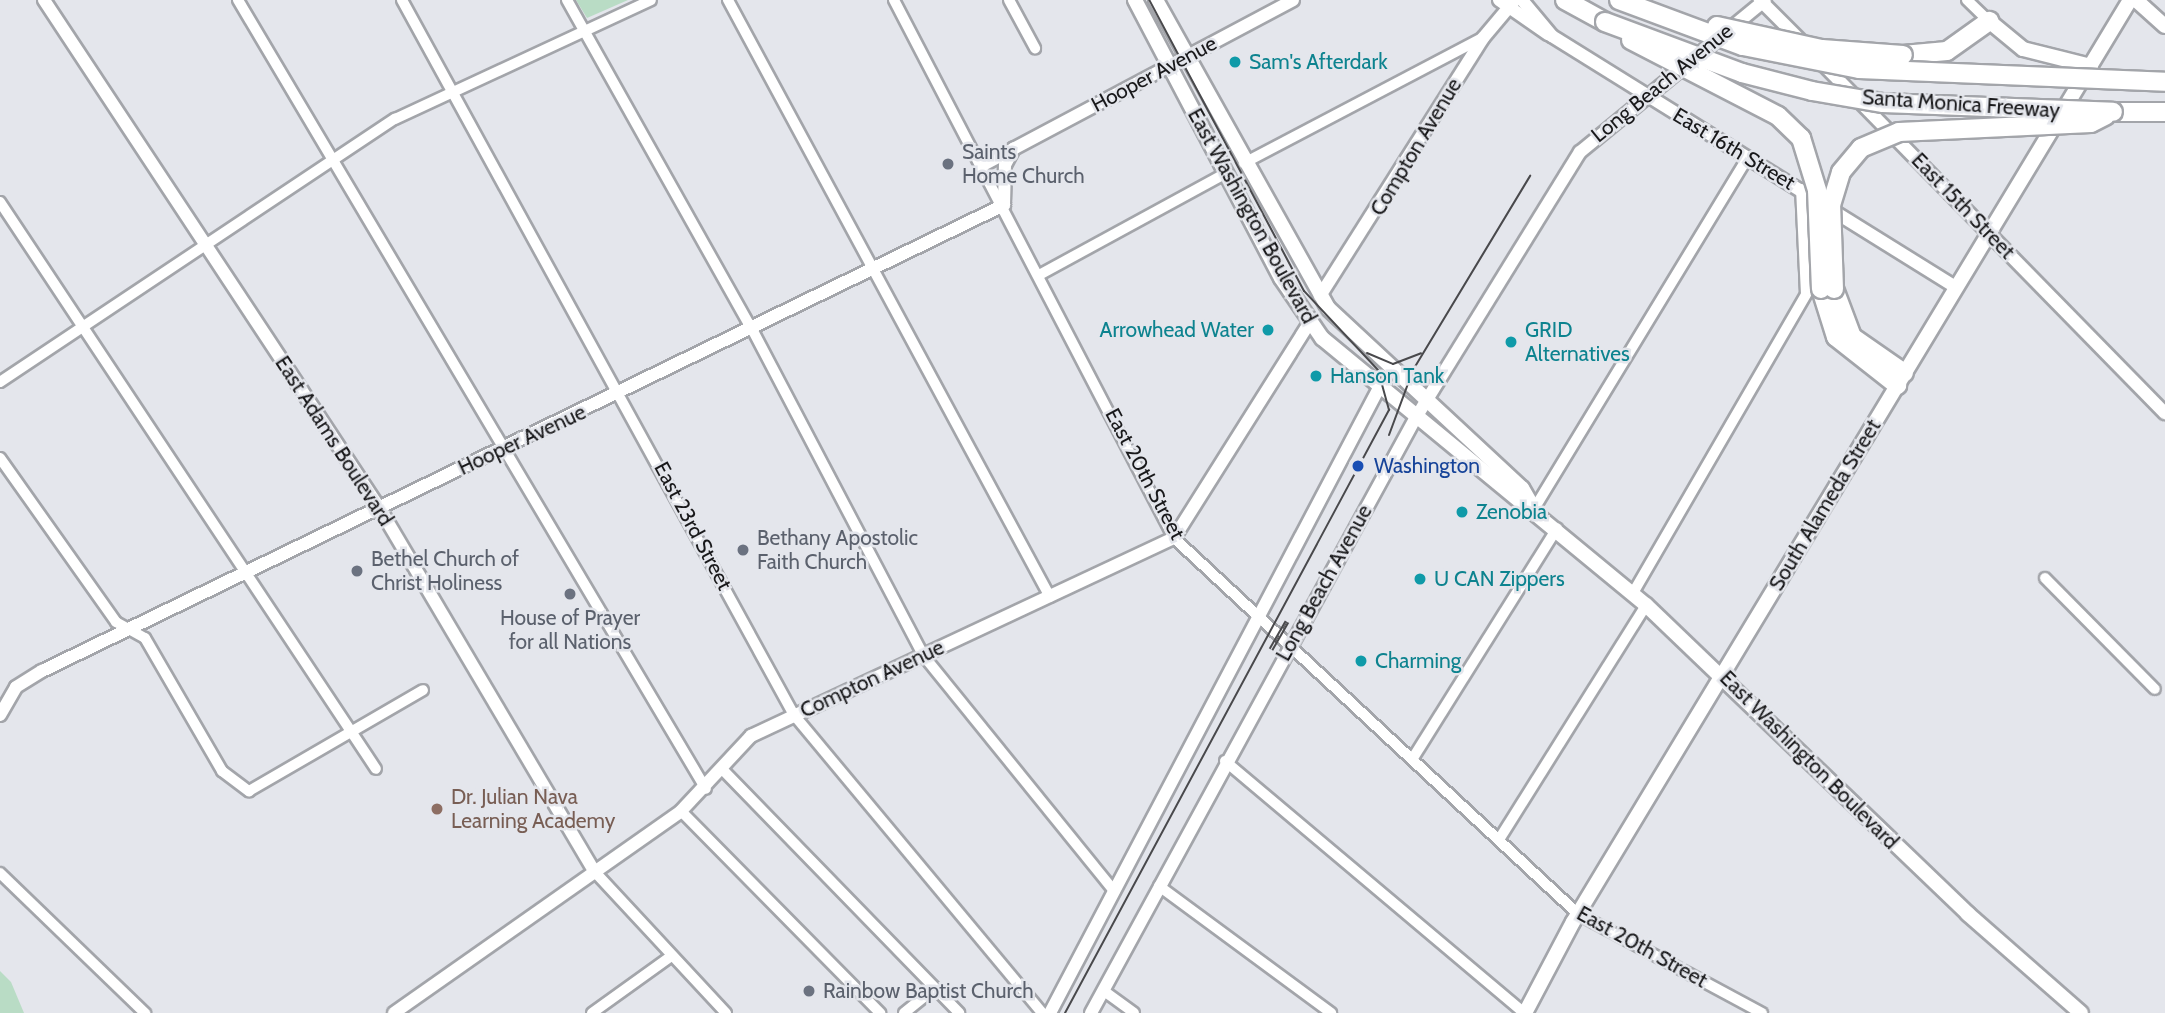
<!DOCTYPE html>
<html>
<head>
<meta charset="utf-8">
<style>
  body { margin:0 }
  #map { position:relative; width:2165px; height:1013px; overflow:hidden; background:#e4e6ec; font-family:Cabin,sans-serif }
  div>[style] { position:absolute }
  .green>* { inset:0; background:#b9dcc5 }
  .roads { filter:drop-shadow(2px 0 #a3a5aa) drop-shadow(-2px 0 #a3a5aa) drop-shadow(0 2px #a3a5aa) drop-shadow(0 -2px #a3a5aa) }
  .street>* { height:10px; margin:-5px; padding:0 5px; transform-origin:5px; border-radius:5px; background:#fff }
  .secondary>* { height:12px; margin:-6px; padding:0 6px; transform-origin:6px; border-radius:6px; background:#fff }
  .primary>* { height:14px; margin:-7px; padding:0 7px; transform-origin:7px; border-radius:7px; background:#fff }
  .highway>* { height:18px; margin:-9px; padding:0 9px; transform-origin:9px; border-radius:9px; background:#fff }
  .tram>* { height:2px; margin:-1px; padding:0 1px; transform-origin:1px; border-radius:1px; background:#49494c }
  .rail>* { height:5px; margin-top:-2.5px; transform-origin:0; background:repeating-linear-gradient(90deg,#e4e6ec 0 8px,#49494c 0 16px); box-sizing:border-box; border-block:2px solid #49494c }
  .bridges { filter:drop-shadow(2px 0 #a3a5aa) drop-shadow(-2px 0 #a3a5aa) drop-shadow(0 2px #a3a5aa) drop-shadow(0 -2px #a3a5aa) }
  .highway-bridge>* { height:18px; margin:-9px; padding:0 9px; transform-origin:9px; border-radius:9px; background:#fff }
  .dots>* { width:19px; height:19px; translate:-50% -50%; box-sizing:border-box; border:4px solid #e4e6ec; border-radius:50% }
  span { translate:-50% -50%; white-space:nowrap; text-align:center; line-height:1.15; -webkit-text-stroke:5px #e4e6ec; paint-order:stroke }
  .culture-label { font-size:21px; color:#0d838f }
  .left { translate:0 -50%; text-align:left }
  .right { translate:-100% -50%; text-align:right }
  .street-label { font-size:21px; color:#19191b }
  .worship-label { font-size:21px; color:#5b616d }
  .transit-label { font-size:21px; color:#164399 }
  .education-label { font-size:21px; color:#785e54 }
</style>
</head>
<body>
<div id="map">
  <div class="green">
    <i style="clip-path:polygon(576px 0,628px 0,587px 18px)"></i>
    <i style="clip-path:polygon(0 971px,11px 982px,24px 1013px,0 1013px)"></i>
  </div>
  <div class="roads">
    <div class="street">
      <i style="left:238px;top:0;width:917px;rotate:59.33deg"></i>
      <i style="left:402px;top:0;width:815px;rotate:61.27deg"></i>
      <i style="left:794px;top:715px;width:388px;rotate:50.2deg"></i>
      <i style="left:567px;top:0;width:377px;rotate:60.7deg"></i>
      <i style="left:752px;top:329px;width:368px;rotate:62.3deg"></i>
      <i style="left:923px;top:655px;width:304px;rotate:51deg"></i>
      <i style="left:728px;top:0;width:678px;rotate:61.66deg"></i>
      <i style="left:894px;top:0;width:607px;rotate:62.51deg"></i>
      <i style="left:1174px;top:538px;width:552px;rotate:42.94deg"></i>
      <i style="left:1578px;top:914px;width:209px;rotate:28.3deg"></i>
      <i style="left:1009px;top:0;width:55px;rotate:61.6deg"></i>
      <i style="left:1967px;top:0;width:30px;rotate:44deg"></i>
      <i style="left:1244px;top:163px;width:269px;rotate:-27.7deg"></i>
      <i style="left:0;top:202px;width:680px;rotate:56.45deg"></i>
      <i style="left:1041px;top:274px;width:211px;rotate:-28.6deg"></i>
      <i style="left:0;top:382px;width:475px;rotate:-33.7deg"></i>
      <i style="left:395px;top:119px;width:282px;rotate:-24.9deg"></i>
      <i style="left:0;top:458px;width:201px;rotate:54.7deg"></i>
      <i style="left:116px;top:622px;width:33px;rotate:29deg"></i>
      <i style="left:145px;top:638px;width:154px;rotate:59.9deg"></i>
      <i style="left:222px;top:771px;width:34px;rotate:37deg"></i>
      <i style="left:249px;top:791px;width:201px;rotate:-30.1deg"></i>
      <i style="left:1534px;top:509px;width:412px;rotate:-58.7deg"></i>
      <i style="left:2045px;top:578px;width:156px;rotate:45.3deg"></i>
      <i style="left:1633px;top:593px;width:345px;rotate:-59.9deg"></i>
      <i style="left:1806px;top:294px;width:105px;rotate:-92.7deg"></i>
      <i style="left:1413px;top:758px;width:271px;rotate:-57.9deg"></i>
      <i style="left:1225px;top:761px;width:391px;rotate:40.1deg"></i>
      <i style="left:723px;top:770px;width:339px;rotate:45.8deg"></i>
      <i style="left:681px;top:811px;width:284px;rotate:45.4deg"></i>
      <i style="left:1500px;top:838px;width:275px;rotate:-57.9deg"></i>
      <i style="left:594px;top:871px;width:194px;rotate:47.1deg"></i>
      <i style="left:0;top:873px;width:202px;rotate:44deg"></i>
      <i style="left:1159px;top:886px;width:214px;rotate:36.4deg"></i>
      <i style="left:1104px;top:991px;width:37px;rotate:36deg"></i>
      <i style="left:592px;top:1013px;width:96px;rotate:-35.7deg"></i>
      <i style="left:904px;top:1013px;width:38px;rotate:-39deg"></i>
    </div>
    <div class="secondary">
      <i style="left:44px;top:0;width:610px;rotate:56.57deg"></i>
      <i style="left:380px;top:509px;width:421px;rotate:59.4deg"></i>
      <i style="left:1499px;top:0;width:60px;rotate:34.8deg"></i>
      <i style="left:1522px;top:0;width:47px;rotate:50.2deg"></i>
      <i style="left:1552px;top:36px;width:476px;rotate:31.9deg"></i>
      <i style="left:1760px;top:0;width:64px;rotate:45deg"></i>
      <i style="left:1820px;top:61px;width:493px;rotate:45.6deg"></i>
      <i style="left:983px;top:165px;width:351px;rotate:-28deg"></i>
      <i style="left:1320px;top:296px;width:305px;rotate:-57.7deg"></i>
      <i style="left:1483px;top:38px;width:50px;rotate:-49.9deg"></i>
      <i style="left:0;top:715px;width:32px;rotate:-60deg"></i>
      <i style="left:16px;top:687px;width:31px;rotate:-32deg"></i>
      <i style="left:42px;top:671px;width:1069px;rotate:-25.85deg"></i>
      <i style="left:1004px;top:205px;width:40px;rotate:-88.6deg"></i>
      <i style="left:1005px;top:165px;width:19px;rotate:-62deg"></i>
      <i style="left:394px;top:1013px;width:351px;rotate:-35.1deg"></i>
      <i style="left:681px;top:811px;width:103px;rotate:-47deg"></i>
      <i style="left:751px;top:736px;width:467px;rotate:-25.1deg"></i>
      <i style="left:1174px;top:538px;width:253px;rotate:-57.8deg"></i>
      <i style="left:1050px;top:1013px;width:706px;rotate:-62.24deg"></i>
      <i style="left:1091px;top:1013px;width:677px;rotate:-61.39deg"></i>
      <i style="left:1415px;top:419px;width:314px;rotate:-58.3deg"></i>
      <i style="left:1580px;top:152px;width:239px;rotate:-39.4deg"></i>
    </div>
    <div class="primary">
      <i style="left:1135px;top:0;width:314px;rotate:62.3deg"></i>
      <i style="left:1281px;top:278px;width:73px;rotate:55.7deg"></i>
      <i style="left:1322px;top:338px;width:420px;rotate:39.5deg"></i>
      <i style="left:1646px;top:605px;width:446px;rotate:43.8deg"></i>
      <i style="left:1968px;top:914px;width:150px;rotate:41.2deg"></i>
      <i style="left:1156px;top:0;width:353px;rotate:60.8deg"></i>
      <i style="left:1328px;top:308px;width:265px;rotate:42.9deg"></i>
      <i style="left:1522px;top:488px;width:24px;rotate:60deg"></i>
      <i style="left:2136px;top:0;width:39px;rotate:42deg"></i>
      <i style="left:1989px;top:21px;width:44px;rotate:39.5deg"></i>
      <i style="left:2023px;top:49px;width:70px;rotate:14deg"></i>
      <i style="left:1525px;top:1013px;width:103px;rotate:-62.2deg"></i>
      <i style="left:1573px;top:922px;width:1077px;rotate:-58.86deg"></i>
    </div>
    <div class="highway">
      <i style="left:1565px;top:0;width:46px;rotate:28.8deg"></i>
      <i style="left:1903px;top:55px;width:44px;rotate:-5.2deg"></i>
      <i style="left:1947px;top:51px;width:52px;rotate:-35.5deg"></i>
      <i style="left:2113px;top:112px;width:52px"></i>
      <i style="left:1821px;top:289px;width:50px;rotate:72.6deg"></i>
      <i style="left:1836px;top:337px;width:78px;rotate:38.2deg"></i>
      <i style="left:1834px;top:289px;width:51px;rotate:69.4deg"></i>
      <i style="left:1852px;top:337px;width:63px;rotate:34.7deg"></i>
    </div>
  </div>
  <div class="tram">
    <i style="left:1367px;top:353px;width:28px;rotate:23deg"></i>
    <i style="left:1393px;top:364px;width:30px;rotate:-21deg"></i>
    <i style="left:1389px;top:435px;width:69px;rotate:-69.7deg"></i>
    <i style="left:1413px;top:370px;width:227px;rotate:-58.9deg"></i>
    <i style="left:1065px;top:1013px;width:685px;rotate:-61.75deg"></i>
    <i style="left:1389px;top:410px;width:41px;rotate:-105.4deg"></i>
    <i style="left:1378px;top:370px;width:108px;rotate:-133.1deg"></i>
    <i style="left:1304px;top:291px;width:330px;rotate:-118deg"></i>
  </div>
  <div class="rail">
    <i style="left:1271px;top:649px;width:32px;rotate:-60deg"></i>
  </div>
  <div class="bridges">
    <div class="highway-bridge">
      <i style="left:1619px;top:0;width:132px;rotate:20.4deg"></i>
      <i style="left:1743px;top:46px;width:118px;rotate:11.2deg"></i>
      <i style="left:1859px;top:69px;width:306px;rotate:2.4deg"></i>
      <i style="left:1605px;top:22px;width:146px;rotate:20.4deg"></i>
      <i style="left:1742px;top:73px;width:72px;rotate:14.4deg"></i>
      <i style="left:1812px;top:91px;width:72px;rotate:9.6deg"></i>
      <i style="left:1883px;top:103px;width:230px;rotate:2.2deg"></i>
      <i style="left:1717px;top:26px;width:107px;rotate:12.4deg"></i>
      <i style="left:1822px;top:49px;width:81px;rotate:4.2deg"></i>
      <i style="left:1631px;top:40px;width:165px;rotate:27.3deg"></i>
      <i style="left:1778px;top:116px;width:32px;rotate:44deg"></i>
      <i style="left:1801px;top:138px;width:54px;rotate:72.9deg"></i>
      <i style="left:1817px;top:190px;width:99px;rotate:87.7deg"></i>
      <i style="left:1834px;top:289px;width:84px;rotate:-92deg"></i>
      <i style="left:1831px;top:205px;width:34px;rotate:-73deg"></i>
      <i style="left:1841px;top:172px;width:31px;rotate:-50deg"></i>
      <i style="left:1861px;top:148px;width:41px;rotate:-22.8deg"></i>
      <i style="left:1899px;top:132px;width:192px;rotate:-2.7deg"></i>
      <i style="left:2091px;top:123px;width:16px;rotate:-27deg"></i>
    </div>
  </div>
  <div class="dots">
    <i style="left:1235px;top:62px;background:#0f9aa8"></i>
    <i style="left:948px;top:164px;background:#6b7280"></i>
    <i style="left:1268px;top:330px;background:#0f9aa8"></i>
    <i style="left:1511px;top:342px;background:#0f9aa8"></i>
    <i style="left:1316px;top:376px;background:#0f9aa8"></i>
    <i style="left:1358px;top:466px;background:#1a4fb4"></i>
    <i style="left:1462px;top:512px;background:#0f9aa8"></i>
    <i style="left:743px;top:550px;background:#6b7280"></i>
    <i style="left:357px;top:571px;background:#6b7280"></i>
    <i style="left:1420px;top:579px;background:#0f9aa8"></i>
    <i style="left:570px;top:594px;background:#6b7280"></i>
    <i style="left:1361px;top:661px;background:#0f9aa8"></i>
    <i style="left:437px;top:809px;background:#8d6e63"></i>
    <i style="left:809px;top:991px;background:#6b7280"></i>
  </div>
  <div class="culture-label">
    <span class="left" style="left:1249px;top:62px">Sam's Afterdark</span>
    <span class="right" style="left:1254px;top:330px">Arrowhead Water</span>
    <span class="left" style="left:1525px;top:342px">GRID<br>Alternatives</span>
    <span class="left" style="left:1330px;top:376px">Hanson Tank</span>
    <span class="left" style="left:1476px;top:512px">Zenobia</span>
    <span class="left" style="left:1434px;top:579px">U CAN Zippers</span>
    <span class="left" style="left:1375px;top:661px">Charming</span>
  </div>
  <div class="street-label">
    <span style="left:1154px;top:74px;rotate:-28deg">Hooper Avenue</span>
    <span style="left:1662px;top:83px;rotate:-39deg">Long Beach Avenue</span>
    <span style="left:1961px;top:104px;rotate:4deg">Santa Monica Freeway</span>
    <span style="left:1416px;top:147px;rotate:-59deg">Compton Avenue</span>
    <span style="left:1734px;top:149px;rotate:31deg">East 16th Street</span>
    <span style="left:1963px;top:206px;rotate:46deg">East 15th Street</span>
    <span style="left:1252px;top:216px;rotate:61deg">East Washington Boulevard</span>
    <span style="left:522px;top:440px;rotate:-25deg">Hooper Avenue</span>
    <span style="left:334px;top:441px;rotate:57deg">East Adams Boulevard</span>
    <span style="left:1145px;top:474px;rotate:62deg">East 20th Street</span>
    <span style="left:1825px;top:505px;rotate:-59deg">South Alameda Street</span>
    <span style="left:693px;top:526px;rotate:62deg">East 23rd Street</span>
    <span style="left:1324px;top:583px;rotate:-61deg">Long Beach Avenue</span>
    <span style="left:872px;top:679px;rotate:-25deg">Compton Avenue</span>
    <span style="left:1809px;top:760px;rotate:45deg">East Washington Boulevard</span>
    <span style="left:1642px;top:947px;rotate:29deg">East 20th Street</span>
  </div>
  <div class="worship-label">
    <span class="left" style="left:962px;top:164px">Saints<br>Home Church</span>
    <span class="left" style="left:757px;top:550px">Bethany Apostolic<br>Faith Church</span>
    <span class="left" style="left:371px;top:571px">Bethel Church of<br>Christ Holiness</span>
    <span style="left:570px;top:630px">House of Prayer<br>for all Nations</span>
    <span class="left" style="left:823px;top:991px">Rainbow Baptist Church</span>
  </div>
  <div class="transit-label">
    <span class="left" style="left:1374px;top:466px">Washington</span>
  </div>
  <div class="education-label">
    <span class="left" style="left:451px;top:809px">Dr. Julian Nava<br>Learning Academy</span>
  </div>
</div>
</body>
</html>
